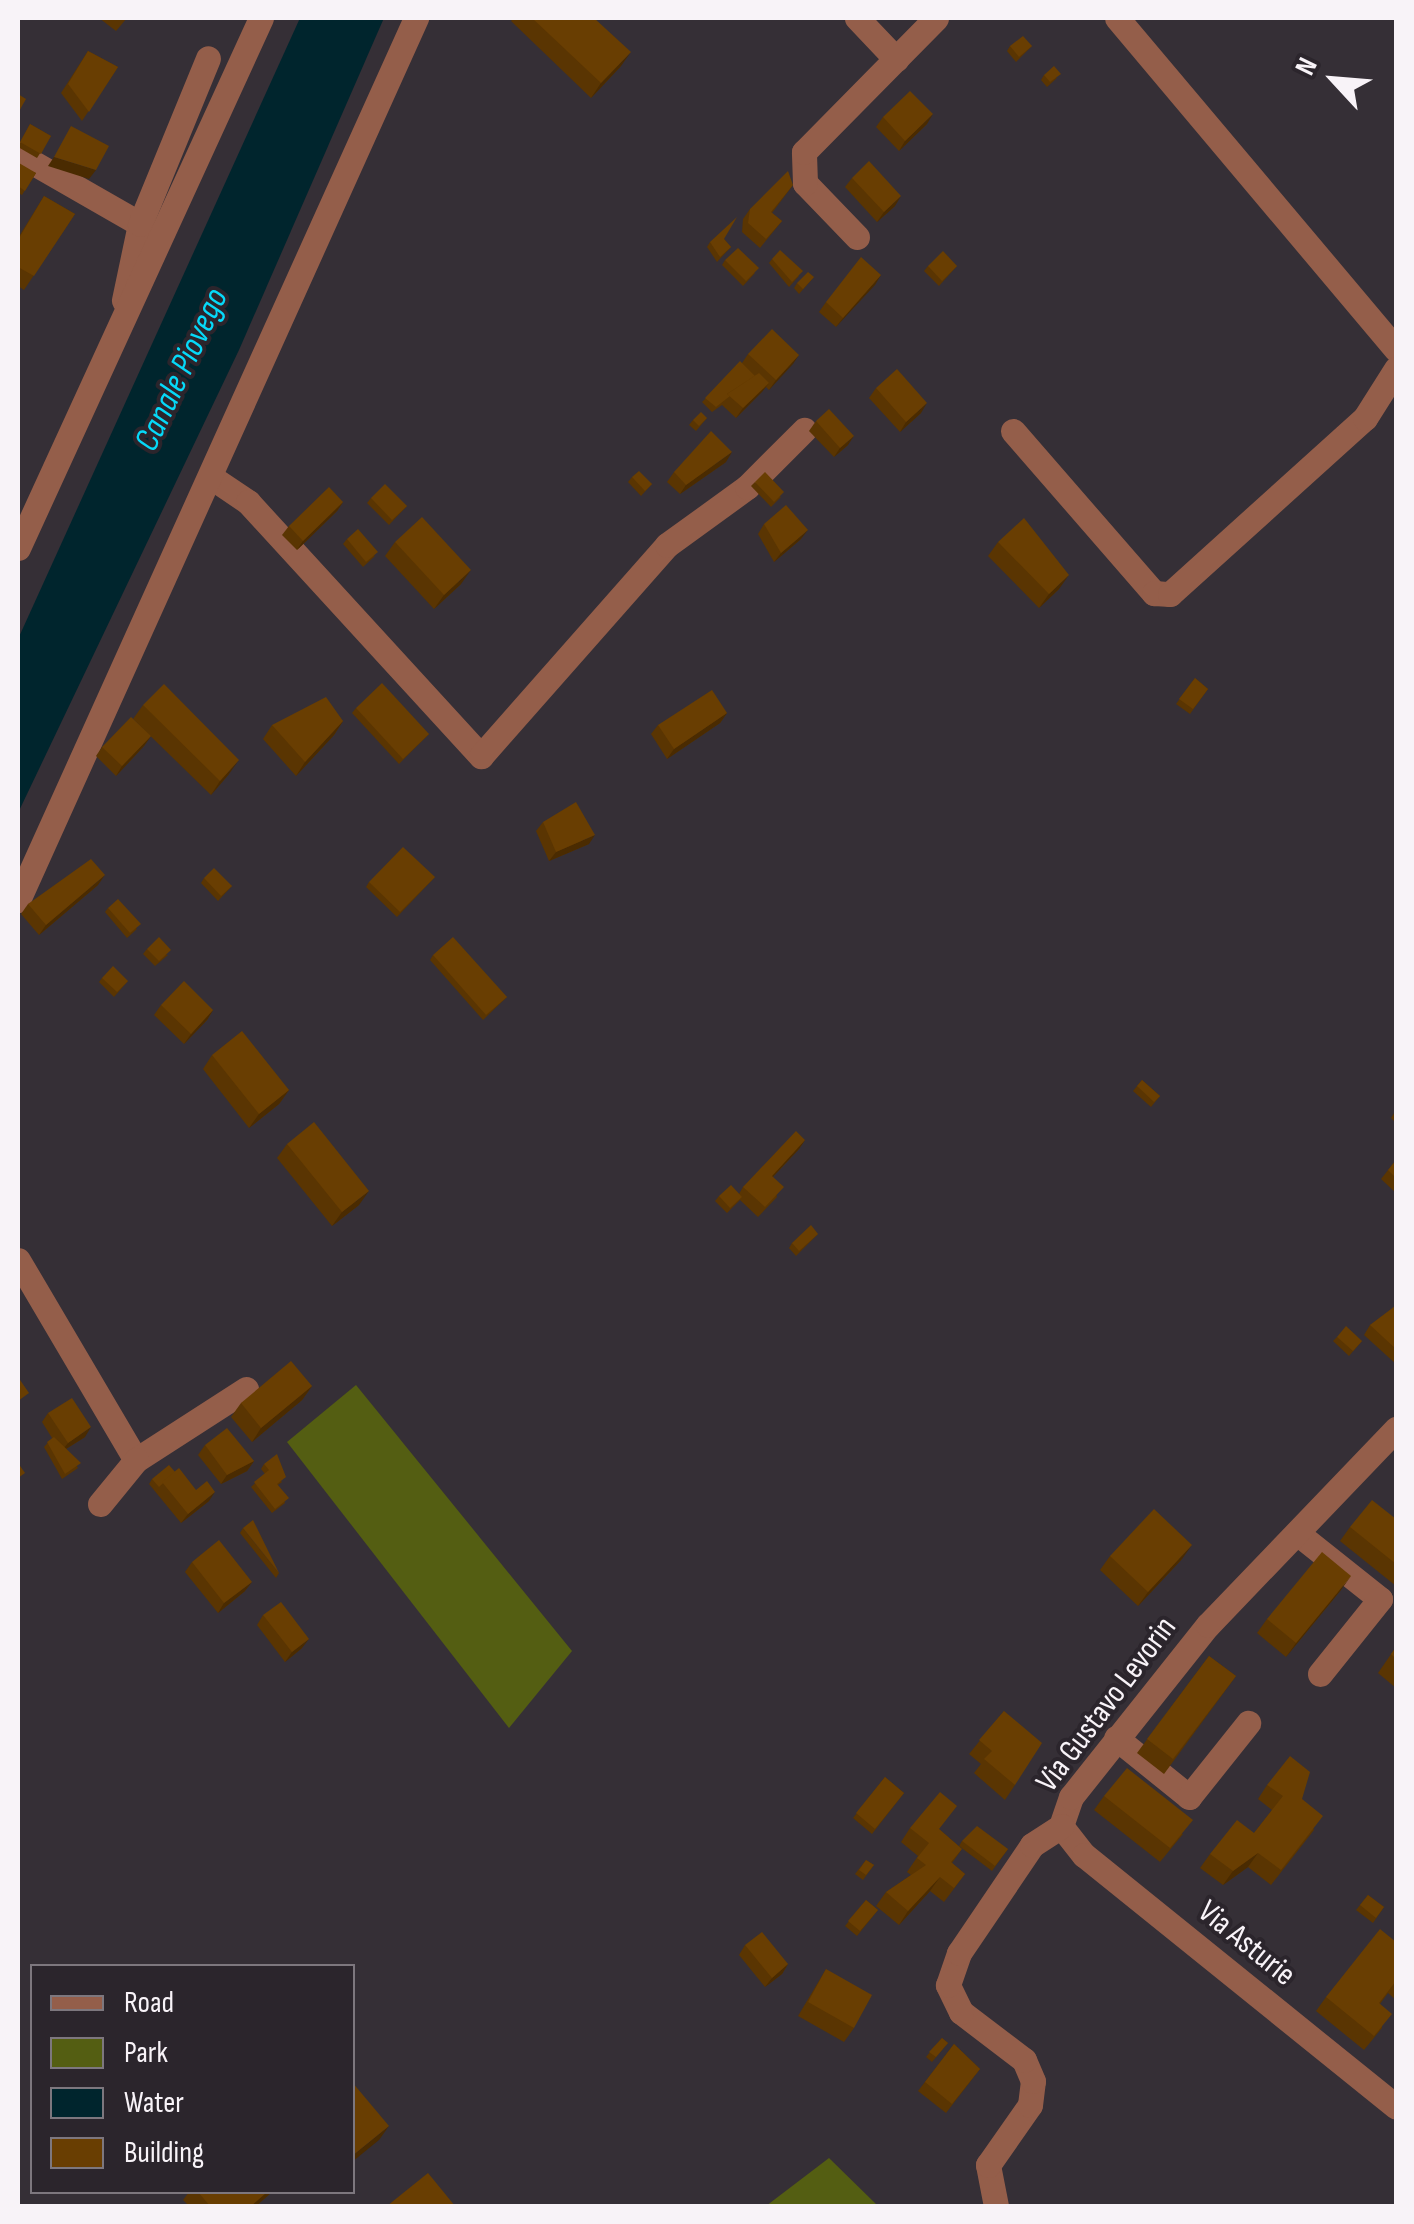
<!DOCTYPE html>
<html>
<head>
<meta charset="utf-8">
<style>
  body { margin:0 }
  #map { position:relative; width:1414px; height:2224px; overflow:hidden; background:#352f36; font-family:"Sofia Sans Condensed",sans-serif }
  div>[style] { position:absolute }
  .green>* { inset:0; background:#545e12 }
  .water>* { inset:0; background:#00252d }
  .minor>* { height:25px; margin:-12.5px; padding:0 12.5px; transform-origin:12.5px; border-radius:12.5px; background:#945e4a }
  .wall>* { inset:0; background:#5a3502 }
  .shaded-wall>* { inset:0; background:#4a2b01 }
  .building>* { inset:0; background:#693e02 }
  span { translate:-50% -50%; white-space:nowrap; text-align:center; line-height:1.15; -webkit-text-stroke:8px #2b252c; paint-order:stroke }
  .street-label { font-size:32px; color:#f8f3f8 }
  .water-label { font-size:35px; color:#06d9f8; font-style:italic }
  .frame { position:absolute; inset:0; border:20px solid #f8f3f8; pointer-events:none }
  .legend { position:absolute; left:30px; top:1964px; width:325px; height:230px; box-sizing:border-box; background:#2b252c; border:2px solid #7d777e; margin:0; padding:12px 18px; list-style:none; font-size:30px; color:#f8f3f8 }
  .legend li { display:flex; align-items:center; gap:20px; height:50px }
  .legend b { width:50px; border:2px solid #7d777e }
  .north { position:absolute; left:1284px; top:30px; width:100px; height:100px; -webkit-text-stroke:8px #2b252c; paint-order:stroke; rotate:296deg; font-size:28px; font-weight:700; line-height:40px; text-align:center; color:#f8f3f8 }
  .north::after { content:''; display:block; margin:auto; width:35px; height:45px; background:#f8f3f8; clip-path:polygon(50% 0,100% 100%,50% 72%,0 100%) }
</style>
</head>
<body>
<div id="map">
  <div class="green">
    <i style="clip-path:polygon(356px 1385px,572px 1651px,509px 1728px,287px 1442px)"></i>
    <i style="clip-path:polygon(829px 2158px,878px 2206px,766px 2206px)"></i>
  </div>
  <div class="water">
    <i style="clip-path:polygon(300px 18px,384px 18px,239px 350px,18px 813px,18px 639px)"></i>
  </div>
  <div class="minor">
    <i style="left:857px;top:18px;width:57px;rotate:46.4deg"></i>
    <i style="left:1117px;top:18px;width:433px;rotate:49.9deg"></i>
    <i style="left:18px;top:154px;width:141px;rotate:29.8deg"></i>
    <i style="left:140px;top:224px;width:78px;rotate:101.9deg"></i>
    <i style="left:140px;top:224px;width:179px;rotate:-67.7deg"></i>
    <i style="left:857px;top:237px;width:75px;rotate:-133.9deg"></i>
    <i style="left:805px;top:183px;width:31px;rotate:-92deg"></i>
    <i style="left:804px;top:152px;width:188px;rotate:-45.4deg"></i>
    <i style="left:1013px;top:431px;width:215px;rotate:49deg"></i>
    <i style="left:1154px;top:593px;width:16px;rotate:4deg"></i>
    <i style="left:1170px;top:594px;width:263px;rotate:-42.1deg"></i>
    <i style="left:1365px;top:418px;width:58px;rotate:-57.7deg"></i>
    <i style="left:211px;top:477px;width:45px;rotate:34deg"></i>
    <i style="left:248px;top:502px;width:345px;rotate:47.5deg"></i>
    <i style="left:481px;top:756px;width:281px;rotate:-48.6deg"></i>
    <i style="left:667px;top:545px;width:99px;rotate:-35.9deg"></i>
    <i style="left:747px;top:487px;width:81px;rotate:-45deg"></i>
    <i style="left:18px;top:548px;width:583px;rotate:-65.37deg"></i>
    <i style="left:18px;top:900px;width:968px;rotate:-65.71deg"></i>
    <i style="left:18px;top:1260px;width:232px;rotate:59.5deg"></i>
    <i style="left:136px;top:1460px;width:131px;rotate:-32.8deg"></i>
    <i style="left:100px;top:1504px;width:57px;rotate:-50.7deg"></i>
    <i style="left:1297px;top:1533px;width:106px;rotate:38.5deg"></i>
    <i style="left:1380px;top:1599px;width:96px;rotate:128.7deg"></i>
    <i style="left:1116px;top:1738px;width:94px;rotate:38.9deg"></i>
    <i style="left:1189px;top:1797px;width:95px;rotate:-51.4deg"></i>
    <i style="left:1061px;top:1826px;width:31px;rotate:-71deg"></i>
    <i style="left:1071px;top:1797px;width:220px;rotate:-51.5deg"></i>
    <i style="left:1208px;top:1625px;width:272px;rotate:-46.2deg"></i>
    <i style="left:1061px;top:1826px;width:37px;rotate:52deg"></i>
    <i style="left:1084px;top:1855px;width:401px;rotate:38.9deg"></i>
    <i style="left:996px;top:2206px;width:42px;rotate:-101deg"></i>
    <i style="left:988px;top:2165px;width:73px;rotate:-55deg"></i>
    <i style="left:1030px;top:2105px;width:24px;rotate:-83deg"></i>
    <i style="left:1033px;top:2081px;width:23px;rotate:-113deg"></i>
    <i style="left:1024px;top:2060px;width:79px;rotate:-142.7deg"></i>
    <i style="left:961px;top:2012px;width:30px;rotate:-116deg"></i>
    <i style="left:948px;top:1985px;width:34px;rotate:-71deg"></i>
    <i style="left:959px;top:1953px;width:130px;rotate:-55.9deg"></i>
    <i style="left:1032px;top:1845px;width:35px;rotate:-33deg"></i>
  </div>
  <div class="wall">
    <i style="clip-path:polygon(99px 18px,127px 18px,116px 31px)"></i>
    <i style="clip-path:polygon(514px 18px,594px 18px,621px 66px,591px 98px,511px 21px)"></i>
    <i style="clip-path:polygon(1010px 46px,1032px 46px,1016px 62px,1007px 51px)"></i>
    <i style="clip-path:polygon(88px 51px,118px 67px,82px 121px,61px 93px)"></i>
    <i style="clip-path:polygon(1044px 75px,1057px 78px,1047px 87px,1041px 80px)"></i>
    <i style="clip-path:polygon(883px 117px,927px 124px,899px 151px,876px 127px)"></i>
    <i style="clip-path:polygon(30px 124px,51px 136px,37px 158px,18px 147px)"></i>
    <i style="clip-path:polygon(18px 166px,36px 173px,22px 195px,18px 193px)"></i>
    <i style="clip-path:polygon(852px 178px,895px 206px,877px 222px,845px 187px)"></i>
    <i style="clip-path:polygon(793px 185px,772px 213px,782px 221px,760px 248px,742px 232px,743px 219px,750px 209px)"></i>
    <i style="clip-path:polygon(44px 196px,75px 214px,24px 290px,18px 286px,18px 238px)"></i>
    <i style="clip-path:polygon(724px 239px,731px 247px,717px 262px,707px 247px,710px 242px)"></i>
    <i style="clip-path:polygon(772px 259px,799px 276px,789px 287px,769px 263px)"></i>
    <i style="clip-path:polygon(725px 260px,755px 273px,743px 286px,722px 265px)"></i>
    <i style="clip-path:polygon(928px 266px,957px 266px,939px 286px,924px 271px)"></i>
    <i style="clip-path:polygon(881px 275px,836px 327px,819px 312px,826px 302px)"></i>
    <i style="clip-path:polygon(814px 277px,799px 294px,794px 288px,797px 283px)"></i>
    <i style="clip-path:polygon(748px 354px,799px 355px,769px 390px,766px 387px,736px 418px,722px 405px,712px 412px,702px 402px,742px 363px)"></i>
    <i style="clip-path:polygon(876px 388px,921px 413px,900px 432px,869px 398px)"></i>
    <i style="clip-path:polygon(707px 418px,696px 431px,689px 425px,693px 420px)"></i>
    <i style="clip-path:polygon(816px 421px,848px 445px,834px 457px,809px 431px)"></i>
    <i style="clip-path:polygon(726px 462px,680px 494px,667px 482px,674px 472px)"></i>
    <i style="clip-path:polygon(632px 477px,652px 484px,641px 496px,628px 482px)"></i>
    <i style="clip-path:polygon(755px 482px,781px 497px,771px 507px,751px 486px)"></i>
    <i style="clip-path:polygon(371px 498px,407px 506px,389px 525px,367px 503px)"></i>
    <i style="clip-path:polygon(343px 502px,337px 511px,297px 550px,282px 535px,289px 526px)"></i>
    <i style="clip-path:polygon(764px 524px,801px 539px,774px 562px,758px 534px)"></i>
    <i style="clip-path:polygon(347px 539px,375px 556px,363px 567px,343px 544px)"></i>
    <i style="clip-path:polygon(395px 542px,461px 584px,434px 609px,385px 556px)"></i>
    <i style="clip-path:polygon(998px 542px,1059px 589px,1039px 608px,988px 556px)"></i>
    <i style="clip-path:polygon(1195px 678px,1208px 689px,1190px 714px,1176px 704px)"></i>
    <i style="clip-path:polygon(143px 705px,229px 774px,211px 795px,133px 719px)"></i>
    <i style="clip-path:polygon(356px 708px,429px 734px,399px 764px,352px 713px)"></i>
    <i style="clip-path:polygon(727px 713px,720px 723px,667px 759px,651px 734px,658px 725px)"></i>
    <i style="clip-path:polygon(343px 721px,334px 735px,296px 776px,263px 739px,272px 725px)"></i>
    <i style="clip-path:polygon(151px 736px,144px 746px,116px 776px,96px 756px,102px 747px)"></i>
    <i style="clip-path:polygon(543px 822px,589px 844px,549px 861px,536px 831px)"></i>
    <i style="clip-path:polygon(435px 877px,397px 917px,366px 887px,369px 882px)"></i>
    <i style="clip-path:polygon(204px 878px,232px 886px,218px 901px,201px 883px)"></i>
    <i style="clip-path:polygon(98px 885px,39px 935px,21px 914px,28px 904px)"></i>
    <i style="clip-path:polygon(108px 908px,137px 929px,127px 938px,105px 912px)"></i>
    <i style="clip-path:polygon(147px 949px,168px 955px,155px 966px,143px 954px)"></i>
    <i style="clip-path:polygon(433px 955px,507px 997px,483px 1020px,430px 960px)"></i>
    <i style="clip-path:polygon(102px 978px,128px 981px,114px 997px,99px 982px)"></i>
    <i style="clip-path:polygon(161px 1005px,213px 1010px,207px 1020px,184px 1044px,154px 1015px)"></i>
    <i style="clip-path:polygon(212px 1055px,289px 1090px,279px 1104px,249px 1128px,203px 1069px)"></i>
    <i style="clip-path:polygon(1142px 1080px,1160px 1096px,1151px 1107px,1133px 1091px)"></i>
    <i style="clip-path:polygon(1396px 1110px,1396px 1123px,1391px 1118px)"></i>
    <i style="clip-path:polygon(805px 1140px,799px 1149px,773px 1177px,777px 1197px,758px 1217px,740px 1200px,727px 1213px,715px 1201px,719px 1196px,739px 1194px,743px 1187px)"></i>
    <i style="clip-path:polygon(287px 1144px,359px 1205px,332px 1226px,277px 1158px)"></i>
    <i style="clip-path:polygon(1396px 1160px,1396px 1193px,1381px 1179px)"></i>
    <i style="clip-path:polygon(818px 1234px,796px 1256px,789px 1248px,792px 1243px)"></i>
    <i style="clip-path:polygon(1396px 1308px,1396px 1364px,1364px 1335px,1370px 1325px)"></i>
    <i style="clip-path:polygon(1337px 1337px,1362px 1341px,1349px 1356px,1333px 1341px)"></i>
    <i style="clip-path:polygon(312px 1386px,302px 1400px,252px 1442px,231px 1417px,241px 1403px)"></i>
    <i style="clip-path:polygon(48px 1413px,85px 1437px,66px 1449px,78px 1468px,62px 1479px,44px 1447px,52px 1438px,42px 1422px)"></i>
    <i style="clip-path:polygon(205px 1445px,254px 1461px,247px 1471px,221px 1484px,198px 1455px)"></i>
    <i style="clip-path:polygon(264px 1464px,282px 1482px,278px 1485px,285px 1503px,272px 1513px,251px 1487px,265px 1474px,261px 1469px)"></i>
    <i style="clip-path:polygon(152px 1479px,196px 1490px,209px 1501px,181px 1523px,149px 1484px)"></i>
    <i style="clip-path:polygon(1396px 1519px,1396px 1586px,1340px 1541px,1350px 1527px)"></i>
    <i style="clip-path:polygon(243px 1528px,279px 1573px,276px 1578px,240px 1533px)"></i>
    <i style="clip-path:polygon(1110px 1556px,1182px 1559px,1138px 1606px,1100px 1570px)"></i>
    <i style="clip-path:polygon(192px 1562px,245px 1591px,218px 1613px,185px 1572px)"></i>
    <i style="clip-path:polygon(1341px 1590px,1286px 1657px,1257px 1633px,1267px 1619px)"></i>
    <i style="clip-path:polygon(263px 1615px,302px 1648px,285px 1662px,257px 1625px)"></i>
    <i style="clip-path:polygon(1396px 1647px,1396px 1688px,1378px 1673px)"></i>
    <i style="clip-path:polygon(1209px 1656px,1236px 1676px,1164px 1774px,1137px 1753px)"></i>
    <i style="clip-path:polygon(1004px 1711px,1015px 1785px,1005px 1800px,974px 1773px,981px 1764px,969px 1754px)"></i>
    <i style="clip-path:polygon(885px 1777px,904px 1793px,872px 1834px,853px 1818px)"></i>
    <i style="clip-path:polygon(1267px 1785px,1302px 1799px,1314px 1830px,1271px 1885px,1248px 1867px,1223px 1885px,1200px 1868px,1210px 1854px,1254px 1833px,1272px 1810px,1258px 1799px)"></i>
    <i style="clip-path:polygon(1104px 1796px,1183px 1834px,1160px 1862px,1094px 1810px)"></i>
    <i style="clip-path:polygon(910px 1828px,939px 1829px,962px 1849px,952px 1863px,965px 1874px,944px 1902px,930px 1891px,899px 1925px,876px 1906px,886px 1892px,911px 1875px,907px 1872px,918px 1856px,901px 1842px)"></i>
    <i style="clip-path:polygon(962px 1841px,1008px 1849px,992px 1871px,959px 1846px)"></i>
    <i style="clip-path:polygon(866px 1860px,874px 1865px,863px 1880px,855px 1874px)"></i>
    <i style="clip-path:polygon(1368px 1895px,1384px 1907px,1373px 1923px,1356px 1910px)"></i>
    <i style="clip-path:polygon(866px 1900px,878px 1910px,857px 1936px,845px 1926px)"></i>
    <i style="clip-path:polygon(1396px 1942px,1396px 2000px,1388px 1993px,1380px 2004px,1382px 2028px,1364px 2050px,1316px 2011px,1326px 1997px)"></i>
    <i style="clip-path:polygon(745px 1945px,788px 1964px,782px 1974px,765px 1987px,739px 1955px)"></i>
    <i style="clip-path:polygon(826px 1969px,854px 2028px,844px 2042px,798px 2016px)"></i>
    <i style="clip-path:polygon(942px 2038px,948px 2043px,932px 2062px,926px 2057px)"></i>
    <i style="clip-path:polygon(954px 2044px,980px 2069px,946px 2113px,918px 2091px)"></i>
    <i style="clip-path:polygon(189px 2192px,272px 2192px,256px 2206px,189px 2206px,183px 2200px)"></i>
  </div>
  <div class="shaded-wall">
    <i style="clip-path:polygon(631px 52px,621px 66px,591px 98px,601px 83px)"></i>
    <i style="clip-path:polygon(933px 114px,927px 124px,899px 151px,905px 141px)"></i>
    <i style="clip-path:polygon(54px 157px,96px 170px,89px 179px,48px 166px)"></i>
    <i style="clip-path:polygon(901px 196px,895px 206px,877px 222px,884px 212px)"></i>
    <i style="clip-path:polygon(881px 275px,875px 285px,836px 327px,843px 318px)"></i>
    <i style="clip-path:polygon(799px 355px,793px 364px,769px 390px,776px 380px)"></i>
    <i style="clip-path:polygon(769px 383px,762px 392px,736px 418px,743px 408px)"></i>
    <i style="clip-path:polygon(927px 403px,921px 413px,900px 432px,906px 422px)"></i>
    <i style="clip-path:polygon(854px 436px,848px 445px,834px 457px,840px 448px)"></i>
    <i style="clip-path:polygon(732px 452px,726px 462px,680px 494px,686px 485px)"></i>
    <i style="clip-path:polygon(343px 502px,337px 511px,297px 550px,303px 541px)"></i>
    <i style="clip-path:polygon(808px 530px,801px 539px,774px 562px,781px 553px)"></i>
    <i style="clip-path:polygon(471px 570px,461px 584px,434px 609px,444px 595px)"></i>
    <i style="clip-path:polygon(1069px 575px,1059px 589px,1039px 608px,1049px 594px)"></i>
    <i style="clip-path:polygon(727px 713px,720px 723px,667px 759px,674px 749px)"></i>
    <i style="clip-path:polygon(343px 721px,334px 735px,296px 776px,305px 762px)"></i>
    <i style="clip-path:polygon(151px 736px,144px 746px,116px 776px,122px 766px)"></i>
    <i style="clip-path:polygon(239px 760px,229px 774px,211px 795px,220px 781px)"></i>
    <i style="clip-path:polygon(595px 835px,589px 844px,549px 861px,556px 852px)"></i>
    <i style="clip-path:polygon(105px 875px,98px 885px,39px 935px,46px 925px)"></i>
    <i style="clip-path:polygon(213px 1010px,207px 1020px,184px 1044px,191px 1034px)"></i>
    <i style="clip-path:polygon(289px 1090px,279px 1104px,249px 1128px,259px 1114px)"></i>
    <i style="clip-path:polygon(805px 1140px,799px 1149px,765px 1185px,772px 1176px)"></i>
    <i style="clip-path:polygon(369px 1191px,359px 1205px,332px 1226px,342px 1212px)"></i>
    <i style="clip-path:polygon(312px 1386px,302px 1400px,252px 1442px,261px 1428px)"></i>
    <i style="clip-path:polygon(91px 1427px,85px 1437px,61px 1452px,68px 1443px)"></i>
    <i style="clip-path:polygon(254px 1461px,247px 1471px,221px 1484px,227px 1475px)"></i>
    <i style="clip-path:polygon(215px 1492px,209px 1501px,181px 1523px,188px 1514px)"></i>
    <i style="clip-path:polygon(1192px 1545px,1182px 1559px,1138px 1606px,1148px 1592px)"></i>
    <i style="clip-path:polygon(1351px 1576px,1341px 1590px,1286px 1657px,1296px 1643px)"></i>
    <i style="clip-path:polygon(252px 1582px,245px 1591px,218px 1613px,224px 1603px)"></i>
    <i style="clip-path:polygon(309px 1639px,302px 1648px,285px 1662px,292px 1652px)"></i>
    <i style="clip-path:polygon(1258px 1853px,1248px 1867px,1223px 1885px,1233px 1871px)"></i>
    <i style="clip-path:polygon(940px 1877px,930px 1891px,899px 1925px,908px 1911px)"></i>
    <i style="clip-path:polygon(788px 1964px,782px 1974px,765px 1987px,772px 1978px)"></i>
    <i style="clip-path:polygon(389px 2126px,379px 2140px,352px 2162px,352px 2156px)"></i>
    <i style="clip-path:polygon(267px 2192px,272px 2192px,256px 2206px,251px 2206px)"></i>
  </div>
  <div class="building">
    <i style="clip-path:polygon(532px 18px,594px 18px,631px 52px,601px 83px)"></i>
    <i style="clip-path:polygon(1023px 36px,1032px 46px,1019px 57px,1010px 46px)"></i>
    <i style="clip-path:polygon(88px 51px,118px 67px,89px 112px,68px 84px)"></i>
    <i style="clip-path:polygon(1054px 66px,1061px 74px,1050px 82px,1044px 75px)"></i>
    <i style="clip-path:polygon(910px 91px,933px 114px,905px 141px,883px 117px)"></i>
    <i style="clip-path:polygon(18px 94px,26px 99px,18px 113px)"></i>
    <i style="clip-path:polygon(30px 124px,51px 136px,41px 154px,20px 142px)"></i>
    <i style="clip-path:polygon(71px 126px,109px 146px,96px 170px,54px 157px)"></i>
    <i style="clip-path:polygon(869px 161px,901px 196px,884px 212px,852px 178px)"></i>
    <i style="clip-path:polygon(19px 163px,36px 173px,25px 191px,18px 186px,18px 166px)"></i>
    <i style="clip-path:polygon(788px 171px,793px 185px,771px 212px,782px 221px,766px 239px,748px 223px,750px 209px)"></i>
    <i style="clip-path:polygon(44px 196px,75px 214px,34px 276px,18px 267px,18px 240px)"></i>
    <i style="clip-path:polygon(737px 217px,724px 239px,731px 247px,720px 257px,710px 242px)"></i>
    <i style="clip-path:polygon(738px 248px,759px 268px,746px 281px,725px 260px)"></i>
    <i style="clip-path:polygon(780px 250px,803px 271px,792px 282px,772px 259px)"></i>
    <i style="clip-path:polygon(943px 251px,957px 266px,942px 281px,928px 266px)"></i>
    <i style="clip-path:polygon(861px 257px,881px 275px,843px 318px,826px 302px)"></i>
    <i style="clip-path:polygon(808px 272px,814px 277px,803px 289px,797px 283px)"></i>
    <i style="clip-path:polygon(772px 329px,799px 355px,776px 380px,748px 354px)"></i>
    <i style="clip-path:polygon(740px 361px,755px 376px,727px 394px,730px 396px,716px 407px,705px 398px)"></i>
    <i style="clip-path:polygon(897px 369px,927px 403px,906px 422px,876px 388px)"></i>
    <i style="clip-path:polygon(759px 373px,769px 383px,743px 408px,727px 394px)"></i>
    <i style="clip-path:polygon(829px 409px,854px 436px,840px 448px,816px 421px)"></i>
    <i style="clip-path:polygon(701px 412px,707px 418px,699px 426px,693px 420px)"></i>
    <i style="clip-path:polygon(711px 431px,732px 452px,686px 485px,674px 472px)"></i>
    <i style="clip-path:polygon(639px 471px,652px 484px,645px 491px,632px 477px)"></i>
    <i style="clip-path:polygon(765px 472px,784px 492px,774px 502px,755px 482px)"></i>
    <i style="clip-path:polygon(385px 484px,407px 506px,392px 520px,371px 498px)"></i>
    <i style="clip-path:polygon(329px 487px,343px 502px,303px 541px,289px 526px)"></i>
    <i style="clip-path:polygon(786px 505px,808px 530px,781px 553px,764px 524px)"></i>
    <i style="clip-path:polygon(422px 517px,471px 570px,444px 595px,395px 542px)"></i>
    <i style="clip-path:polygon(1024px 518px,1069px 575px,1049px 594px,998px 542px)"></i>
    <i style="clip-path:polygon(358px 529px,378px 552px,366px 562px,347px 539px)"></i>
    <i style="clip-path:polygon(1195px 678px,1208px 689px,1193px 709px,1179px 699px)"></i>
    <i style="clip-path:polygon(382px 683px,429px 734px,403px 759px,356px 708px)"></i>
    <i style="clip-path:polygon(164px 684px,239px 760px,220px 781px,143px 705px)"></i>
    <i style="clip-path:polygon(712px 690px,727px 713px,674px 749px,658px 725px)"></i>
    <i style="clip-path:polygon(326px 697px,343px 721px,305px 762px,272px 725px)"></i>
    <i style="clip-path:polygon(131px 717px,151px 736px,122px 766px,102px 747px)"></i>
    <i style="clip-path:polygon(576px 802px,595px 835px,556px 852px,543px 822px)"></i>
    <i style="clip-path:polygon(403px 847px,435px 877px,400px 912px,369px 882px)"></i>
    <i style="clip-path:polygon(91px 859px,105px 875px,46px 925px,28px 904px)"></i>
    <i style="clip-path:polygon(214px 868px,232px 886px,221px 896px,204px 878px)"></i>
    <i style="clip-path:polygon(118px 899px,141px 924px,130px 933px,108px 908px)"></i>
    <i style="clip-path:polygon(159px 937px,171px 950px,159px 961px,147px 949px)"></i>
    <i style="clip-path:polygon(453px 937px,507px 997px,486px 1015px,433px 955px)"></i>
    <i style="clip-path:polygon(113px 966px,128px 981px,117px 992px,102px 978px)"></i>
    <i style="clip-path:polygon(184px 981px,213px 1010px,191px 1034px,161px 1005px)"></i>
    <i style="clip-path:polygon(242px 1031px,289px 1090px,259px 1114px,212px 1055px)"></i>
    <i style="clip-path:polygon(1142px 1080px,1160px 1096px,1154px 1102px,1137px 1086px)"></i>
    <i style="clip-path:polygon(314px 1122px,369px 1191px,342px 1212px,287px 1144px)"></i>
    <i style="clip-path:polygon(796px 1131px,805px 1140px,772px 1176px,784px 1187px,765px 1207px,743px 1187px)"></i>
    <i style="clip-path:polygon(1396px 1160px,1396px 1178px,1388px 1170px)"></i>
    <i style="clip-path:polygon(731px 1185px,742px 1197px,730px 1208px,719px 1196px)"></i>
    <i style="clip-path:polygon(811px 1225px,818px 1234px,799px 1251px,792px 1243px)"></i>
    <i style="clip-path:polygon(1395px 1306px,1396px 1308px,1396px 1349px,1370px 1325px)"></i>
    <i style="clip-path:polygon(1346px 1326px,1362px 1341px,1353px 1351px,1337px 1337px)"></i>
    <i style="clip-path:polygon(291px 1361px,312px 1386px,261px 1428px,241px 1403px)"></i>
    <i style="clip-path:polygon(18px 1377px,29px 1393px,18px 1401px)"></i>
    <i style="clip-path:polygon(72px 1398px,91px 1427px,68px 1443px,48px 1413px)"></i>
    <i style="clip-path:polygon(227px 1428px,254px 1461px,227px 1475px,205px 1445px)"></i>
    <i style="clip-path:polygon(54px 1437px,81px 1463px,65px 1474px,47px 1442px)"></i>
    <i style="clip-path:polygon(277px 1454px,286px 1477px,277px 1484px,289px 1498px,275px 1509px,254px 1482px,269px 1470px,264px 1464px)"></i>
    <i style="clip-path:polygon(18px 1463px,25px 1473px,18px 1478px)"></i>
    <i style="clip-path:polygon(169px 1465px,175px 1472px,159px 1487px,152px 1479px)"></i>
    <i style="clip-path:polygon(179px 1468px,196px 1490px,207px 1481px,215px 1492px,188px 1514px,162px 1482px)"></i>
    <i style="clip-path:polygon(1372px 1500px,1396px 1519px,1396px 1564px,1350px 1527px)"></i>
    <i style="clip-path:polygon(1154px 1509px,1192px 1545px,1148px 1592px,1110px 1556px)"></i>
    <i style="clip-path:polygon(253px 1520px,279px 1573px,243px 1528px)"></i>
    <i style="clip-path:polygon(219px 1540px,252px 1582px,224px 1603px,192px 1562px)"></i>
    <i style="clip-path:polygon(1322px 1552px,1351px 1576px,1296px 1643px,1267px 1619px)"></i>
    <i style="clip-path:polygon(281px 1602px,309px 1639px,292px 1652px,263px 1615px)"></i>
    <i style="clip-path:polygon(1396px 1647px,1396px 1659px,1391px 1654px)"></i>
    <i style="clip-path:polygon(1209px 1656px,1236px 1676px,1173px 1759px,1147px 1739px)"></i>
    <i style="clip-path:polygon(1004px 1711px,1042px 1743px,1015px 1785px,984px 1759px,992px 1751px,979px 1740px)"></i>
    <i style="clip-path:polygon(1290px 1756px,1310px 1772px,1302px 1799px,1323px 1816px,1281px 1870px,1258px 1853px,1233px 1871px,1210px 1854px,1237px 1820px,1254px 1833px,1283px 1796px,1267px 1785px)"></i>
    <i style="clip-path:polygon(1127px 1768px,1193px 1820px,1170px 1848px,1104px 1796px)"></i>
    <i style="clip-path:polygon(885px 1777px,904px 1793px,875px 1829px,856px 1813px)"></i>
    <i style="clip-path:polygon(940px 1792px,957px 1806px,939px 1829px,962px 1849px,951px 1862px,965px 1874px,954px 1888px,940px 1877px,908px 1911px,886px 1892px,926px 1865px,917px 1858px,929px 1843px,910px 1828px)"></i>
    <i style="clip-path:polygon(977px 1826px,1008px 1849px,995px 1866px,962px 1841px)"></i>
    <i style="clip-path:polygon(866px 1860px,874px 1865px,866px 1875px,859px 1870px)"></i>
    <i style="clip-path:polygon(1368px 1895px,1384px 1907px,1376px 1918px,1360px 1905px)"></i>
    <i style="clip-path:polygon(866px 1900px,878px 1910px,860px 1931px,848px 1921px)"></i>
    <i style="clip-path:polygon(1380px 1929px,1396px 1942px,1396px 1981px,1379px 2003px,1392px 2014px,1374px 2036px,1326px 1997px)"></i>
    <i style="clip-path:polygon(762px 1932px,788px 1964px,772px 1978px,745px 1945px)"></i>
    <i style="clip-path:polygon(826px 1969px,872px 1995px,854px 2028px,808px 2002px)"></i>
    <i style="clip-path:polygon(942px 2038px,948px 2043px,936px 2057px,929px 2052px)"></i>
    <i style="clip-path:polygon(954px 2044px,980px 2069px,952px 2104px,925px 2082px)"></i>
    <i style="clip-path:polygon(352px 2082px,389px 2126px,352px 2156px)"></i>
    <i style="clip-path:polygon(428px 2173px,455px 2206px,387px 2206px)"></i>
    <i style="clip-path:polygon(198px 2192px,267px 2192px,251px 2206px,210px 2206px)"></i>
  </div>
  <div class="street-label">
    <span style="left:1107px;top:1705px;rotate:-53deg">Via Gustavo Levorin</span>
    <span style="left:1246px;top:1944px;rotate:39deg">Via Asturie</span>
  </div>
  <div class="water-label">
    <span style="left:182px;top:370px;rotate:-65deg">Canale Piovego</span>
  </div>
  <div class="frame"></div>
  <ul class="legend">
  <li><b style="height:12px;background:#945e4a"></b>Road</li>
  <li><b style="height:28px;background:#545e12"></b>Park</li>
  <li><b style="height:28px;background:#00252d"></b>Water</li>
  <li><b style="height:28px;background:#693e02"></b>Building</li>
  </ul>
  <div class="north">N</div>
</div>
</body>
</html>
